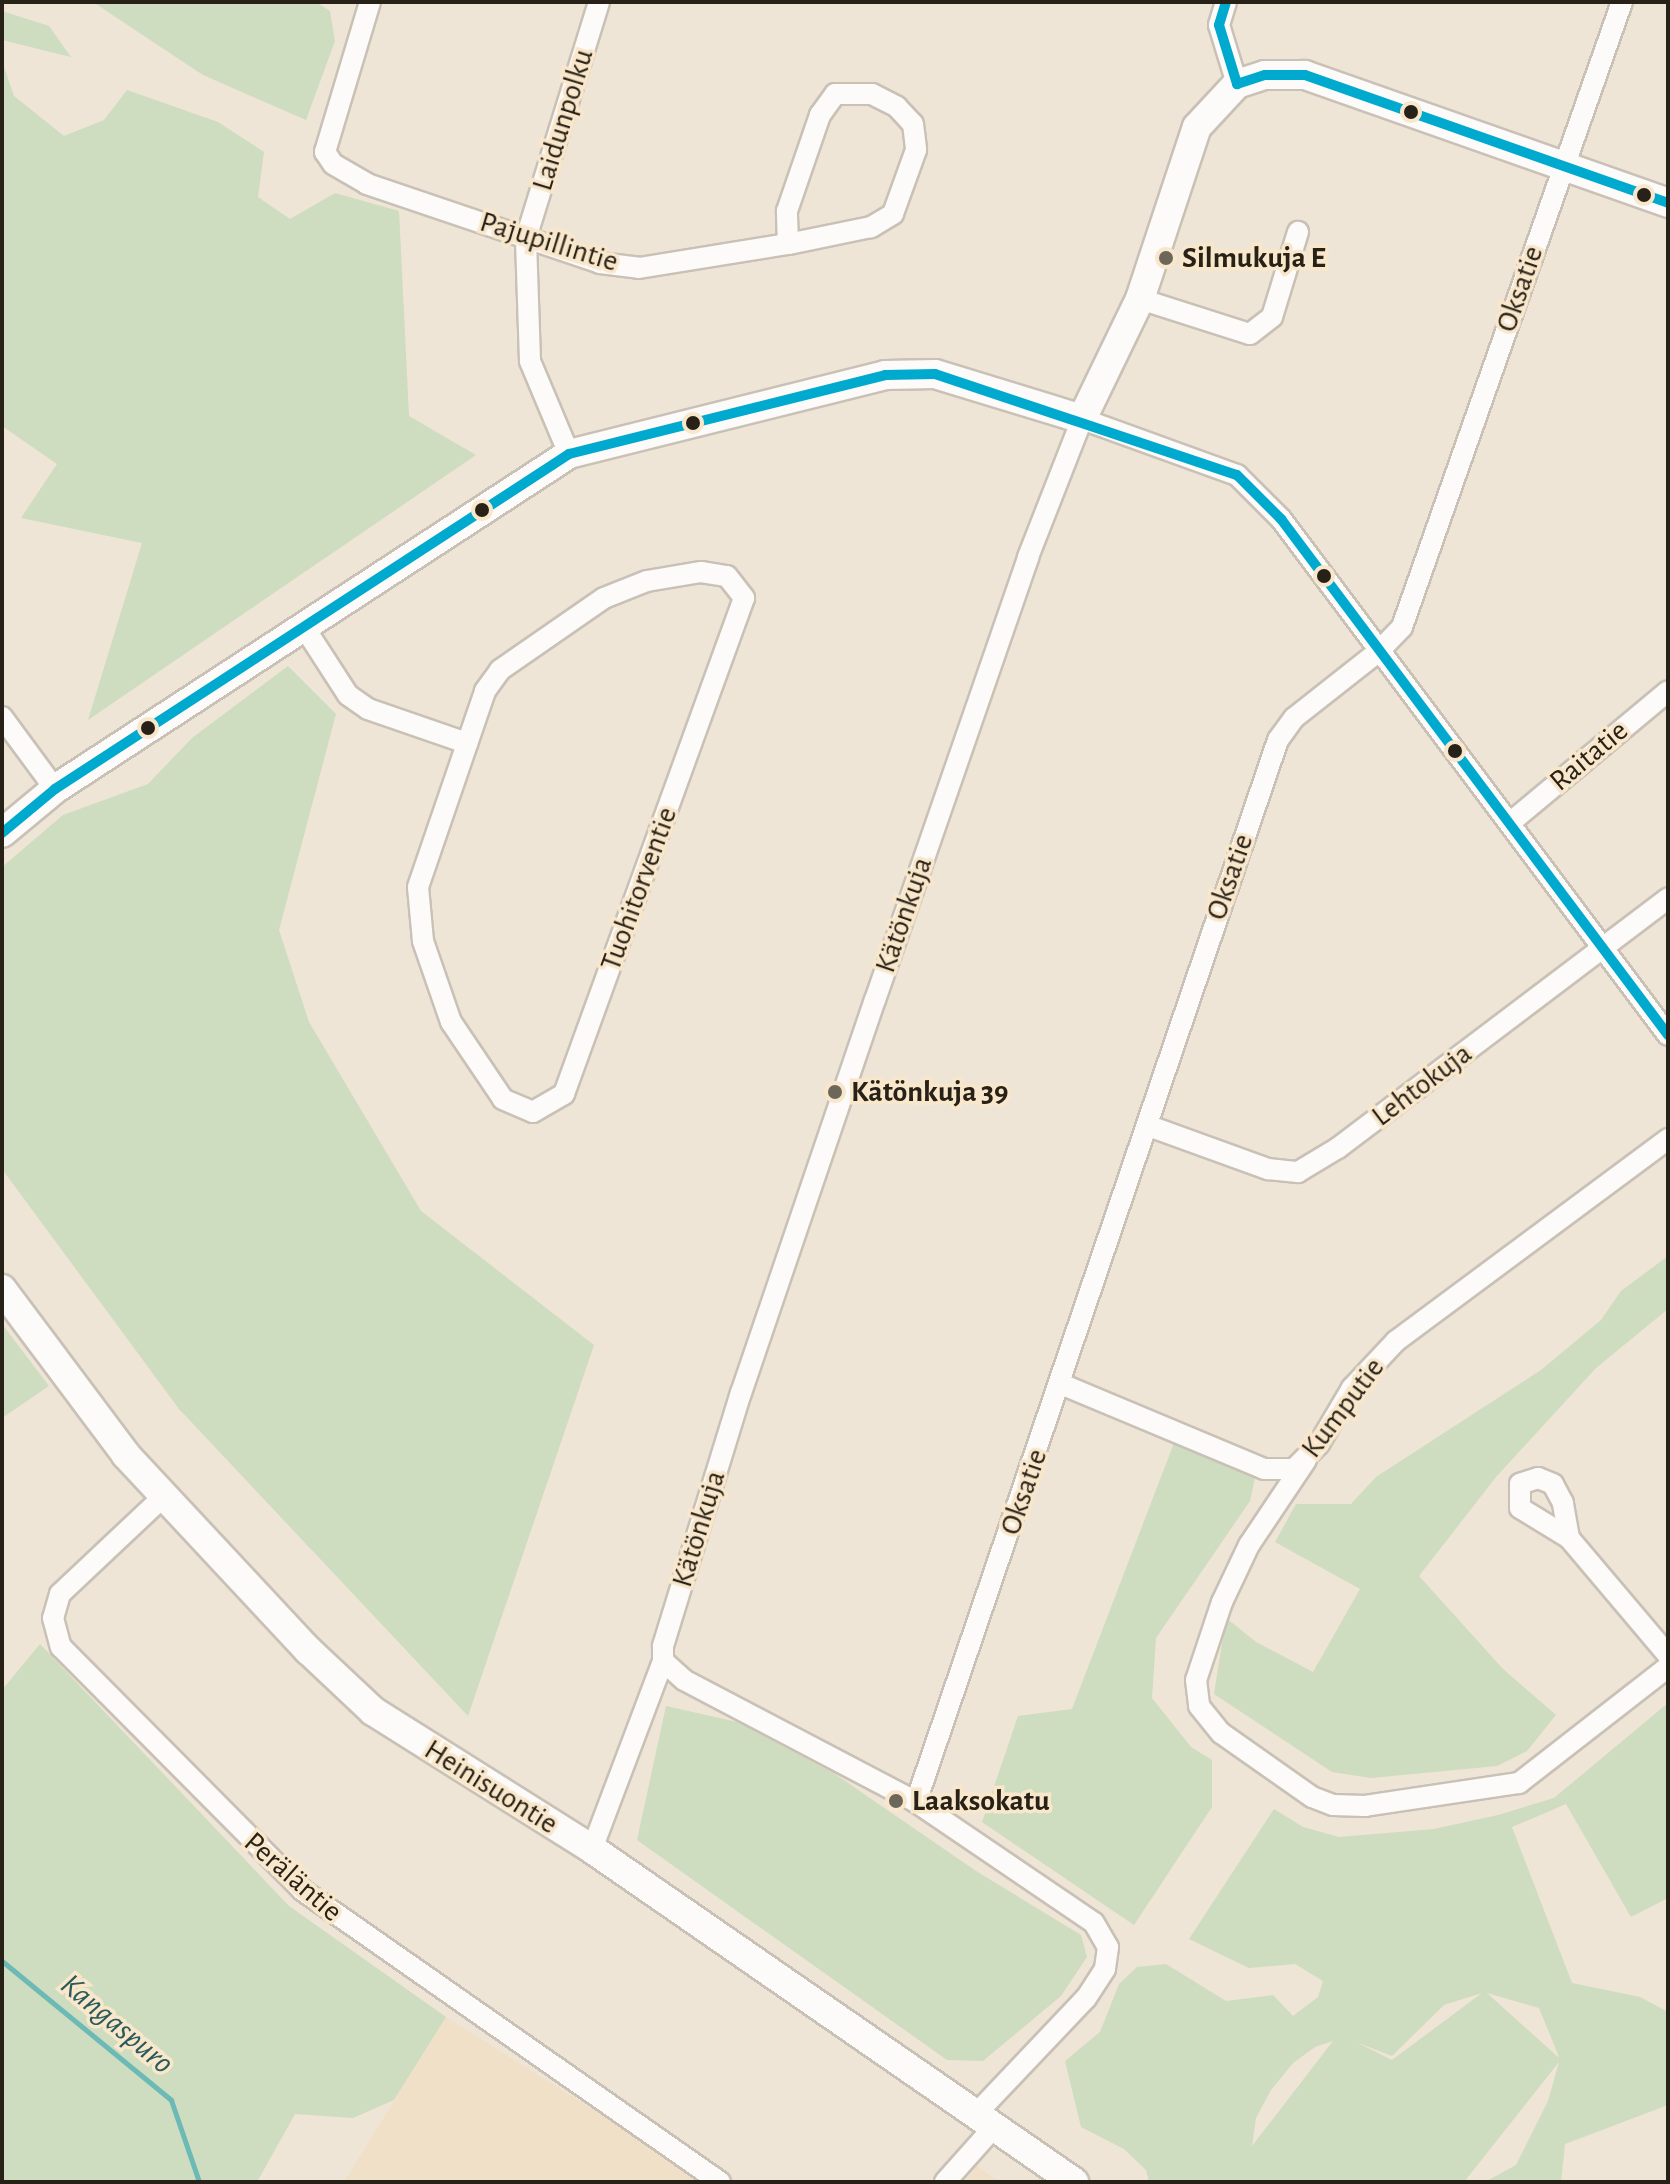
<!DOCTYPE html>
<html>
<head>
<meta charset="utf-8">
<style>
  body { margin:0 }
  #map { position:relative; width:1670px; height:2184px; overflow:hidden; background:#eee5d6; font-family:"Alegreya Sans",sans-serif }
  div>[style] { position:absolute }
  .built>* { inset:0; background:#f0e0c7 }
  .green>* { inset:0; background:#cedcbf }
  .stream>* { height:5px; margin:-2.5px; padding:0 2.5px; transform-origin:2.5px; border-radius:2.5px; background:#6cb9b5 }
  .roads { filter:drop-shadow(2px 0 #c9c1b6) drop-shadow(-2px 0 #c9c1b6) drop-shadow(0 2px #c9c1b6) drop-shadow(0 -2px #c9c1b6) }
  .street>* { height:20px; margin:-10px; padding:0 10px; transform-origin:10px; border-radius:10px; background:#fcfbf9 }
  .secondary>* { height:28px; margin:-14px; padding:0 14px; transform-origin:14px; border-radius:14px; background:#fcfbf9 }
  .bus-1>* { height:10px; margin:-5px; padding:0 5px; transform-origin:5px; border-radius:5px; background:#00a9ce }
  .dots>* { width:22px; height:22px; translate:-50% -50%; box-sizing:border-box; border:4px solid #f9e7cb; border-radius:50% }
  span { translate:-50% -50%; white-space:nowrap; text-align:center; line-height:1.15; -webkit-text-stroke:7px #f9e7cb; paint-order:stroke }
  .street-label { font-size:30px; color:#282117 }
  .poi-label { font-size:30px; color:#282117; font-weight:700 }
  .left { translate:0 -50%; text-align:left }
  .water-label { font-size:32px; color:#2b5a5b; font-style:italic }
  .frame { position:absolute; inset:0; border:4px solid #282117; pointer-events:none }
</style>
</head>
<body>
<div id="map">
  <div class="built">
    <i style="clip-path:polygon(446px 2017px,708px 2182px,344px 2182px)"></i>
    <i style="clip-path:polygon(977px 2166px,1000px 2182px,965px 2182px)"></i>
  </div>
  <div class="green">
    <i style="clip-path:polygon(93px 2px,316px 2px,330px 11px,335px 41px,306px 120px,203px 75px)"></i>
    <i style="clip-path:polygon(2px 11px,49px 26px,71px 57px,2px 40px)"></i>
    <i style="clip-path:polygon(2px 61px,14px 96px,64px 136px,104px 120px,127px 90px,218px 122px,264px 152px,258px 197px,290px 219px,335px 193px,399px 211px,409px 416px,476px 455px,88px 720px,142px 543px,21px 518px,57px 464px,2px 426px)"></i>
    <i style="clip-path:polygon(288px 666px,336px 714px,279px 930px,309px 1022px,421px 1211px,594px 1345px,468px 1716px,179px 1409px,2px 1169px,2px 867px,63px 815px,148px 784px,192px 738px)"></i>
    <i style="clip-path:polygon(1668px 1256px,1668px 1309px,1596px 1368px,1496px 1477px,1419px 1576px,1503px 1669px,1556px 1715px,1527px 1751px,1497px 1766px,1371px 1778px,1332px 1772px,1214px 1694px,1226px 1618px,1256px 1642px,1313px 1672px,1360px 1589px,1275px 1542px,1296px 1504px,1351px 1504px,1376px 1477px,1541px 1370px,1601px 1320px,1621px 1291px)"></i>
    <i style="clip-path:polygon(2px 1324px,49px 1386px,2px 1418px)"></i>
    <i style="clip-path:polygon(1174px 1443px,1255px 1478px,1250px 1501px,1156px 1638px,1152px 1698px,1191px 1747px,1212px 1760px,1212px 1807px,1134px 1925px,982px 1822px,1018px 1716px,1072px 1709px)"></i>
    <i style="clip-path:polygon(40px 1644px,289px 1906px,446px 2017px,394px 2100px,353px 2118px,295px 2114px,257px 2182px,2px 2182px,2px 1690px)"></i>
    <i style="clip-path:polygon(evenodd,1668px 1703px,1668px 1898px,1631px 1917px,1566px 1804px,1512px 1827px,1572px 1983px,1640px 1997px,1668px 2012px,1668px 2105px,1565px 2144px,1561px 2182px,1485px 2182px,1516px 2165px,1548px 2101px,1559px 2062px,1464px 2182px,1149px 2182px,1146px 2170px,1124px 2149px,1081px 2127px,1065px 2061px,1100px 2032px,1119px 1984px,1137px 1967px,1166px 1964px,1226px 2001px,1273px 1995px,1293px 2016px,1318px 1997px,1323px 1981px,1295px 1964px,1249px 1968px,1189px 1939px,1274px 1809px,1303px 1827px,1339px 1837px,1434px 1829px,1498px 1815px,1554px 1798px,1668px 1703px,1482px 1993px,1392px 2060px,1356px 2042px,1392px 2056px,1444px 2005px,1482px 1993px,1668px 1703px,1487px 1993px,1539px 2008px,1559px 2057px,1558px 2057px,1487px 1993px,1668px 1703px,1333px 2041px,1252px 2146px,1256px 2118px,1271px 2090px,1293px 2063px,1315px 2047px,1333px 2041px)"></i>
    <i style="clip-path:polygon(666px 1706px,737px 1722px,835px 1774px,976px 1871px,1081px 1935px,1087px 1957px,1061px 1996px,983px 2061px,947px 2060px,637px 1840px)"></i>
  </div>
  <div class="stream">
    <i style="left:2px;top:1961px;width:219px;rotate:39.4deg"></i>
    <i style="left:171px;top:2100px;width:87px;rotate:71.1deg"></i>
  </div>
  <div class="roads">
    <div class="street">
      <i style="left:370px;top:2px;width:157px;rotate:106.7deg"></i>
      <i style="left:325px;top:152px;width:14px;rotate:56deg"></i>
      <i style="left:333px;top:164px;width:39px;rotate:30deg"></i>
      <i style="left:367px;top:184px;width:246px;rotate:18.7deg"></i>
      <i style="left:600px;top:263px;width:39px;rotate:7deg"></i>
      <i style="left:639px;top:268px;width:151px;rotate:-9.2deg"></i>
      <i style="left:788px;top:244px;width:33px;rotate:-92deg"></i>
      <i style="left:787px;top:211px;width:102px;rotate:-71deg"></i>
      <i style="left:820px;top:115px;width:26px;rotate:-54deg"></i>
      <i style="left:835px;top:94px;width:37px"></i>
      <i style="left:872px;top:94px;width:28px;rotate:27deg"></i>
      <i style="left:897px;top:107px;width:23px;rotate:47deg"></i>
      <i style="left:913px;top:124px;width:26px;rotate:83deg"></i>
      <i style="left:916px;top:150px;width:68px;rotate:109.8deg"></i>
      <i style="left:893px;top:214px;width:26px;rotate:149deg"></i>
      <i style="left:871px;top:227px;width:85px;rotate:168.4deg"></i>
      <i style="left:1226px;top:2px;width:24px;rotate:107deg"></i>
      <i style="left:1219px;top:25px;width:62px;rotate:73deg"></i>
      <i style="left:1140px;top:299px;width:115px;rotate:17.7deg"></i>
      <i style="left:1250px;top:334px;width:28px;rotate:-38deg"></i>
      <i style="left:1272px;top:317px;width:89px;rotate:-73deg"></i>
      <i style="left:569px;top:454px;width:101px;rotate:-112.8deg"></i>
      <i style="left:530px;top:361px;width:123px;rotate:-91.9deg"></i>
      <i style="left:526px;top:238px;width:247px;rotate:-72.8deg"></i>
      <i style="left:701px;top:572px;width:26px;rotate:9deg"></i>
      <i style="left:727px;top:576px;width:28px;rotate:52deg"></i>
      <i style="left:744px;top:598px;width:528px;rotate:109.95deg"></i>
      <i style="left:564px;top:1094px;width:36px;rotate:150deg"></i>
      <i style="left:533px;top:1112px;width:33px;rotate:-157deg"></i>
      <i style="left:503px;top:1099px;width:93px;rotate:-124deg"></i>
      <i style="left:451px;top:1022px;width:86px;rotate:-109.1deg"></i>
      <i style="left:423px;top:941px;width:54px;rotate:-95.3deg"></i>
      <i style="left:418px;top:887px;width:207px;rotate:-71.1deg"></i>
      <i style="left:485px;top:691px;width:26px;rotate:-54deg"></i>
      <i style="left:500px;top:670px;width:126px;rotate:-34.7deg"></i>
      <i style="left:604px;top:598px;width:46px;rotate:-21.6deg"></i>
      <i style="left:647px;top:581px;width:55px;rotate:-9.5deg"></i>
      <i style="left:304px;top:627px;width:81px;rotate:57.1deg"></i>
      <i style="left:348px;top:695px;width:24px;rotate:35deg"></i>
      <i style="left:368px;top:709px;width:105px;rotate:19deg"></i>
      <i style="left:2px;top:717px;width:89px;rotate:53.6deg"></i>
      <i style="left:1511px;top:822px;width:204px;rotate:-39.8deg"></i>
      <i style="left:1149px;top:1126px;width:127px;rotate:19.9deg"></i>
      <i style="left:1268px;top:1169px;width:30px;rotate:6deg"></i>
      <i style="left:1298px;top:1172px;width:47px;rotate:-31deg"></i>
      <i style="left:1338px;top:1148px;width:414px;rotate:-37.1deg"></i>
      <i style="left:1061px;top:1384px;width:220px;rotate:22.7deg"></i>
      <i style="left:1264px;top:1469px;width:30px"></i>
      <i style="left:1294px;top:1469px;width:35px;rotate:-45deg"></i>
      <i style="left:1319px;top:1444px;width:65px;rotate:-59.5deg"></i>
      <i style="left:1352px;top:1388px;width:64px;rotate:-46.9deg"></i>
      <i style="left:1396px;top:1341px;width:339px;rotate:-36.6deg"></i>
      <i style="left:1306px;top:1460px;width:102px;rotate:123.8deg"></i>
      <i style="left:1249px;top:1545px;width:63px;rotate:115.3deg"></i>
      <i style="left:1222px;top:1602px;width:82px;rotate:108.4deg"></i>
      <i style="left:1196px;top:1680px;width:26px;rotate:83deg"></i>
      <i style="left:1199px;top:1706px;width:35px;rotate:51deg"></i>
      <i style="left:1221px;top:1733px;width:111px;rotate:35.1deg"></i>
      <i style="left:1312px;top:1797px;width:22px;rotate:21deg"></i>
      <i style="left:1333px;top:1805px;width:32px;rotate:2deg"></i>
      <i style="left:1365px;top:1806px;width:156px;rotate:-8.5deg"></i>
      <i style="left:1519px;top:1783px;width:189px;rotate:-37.9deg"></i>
      <i style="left:164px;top:1496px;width:143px;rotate:136.7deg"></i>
      <i style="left:60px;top:1594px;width:25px;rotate:106deg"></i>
      <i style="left:53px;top:1618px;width:30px;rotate:75deg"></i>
      <i style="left:61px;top:1647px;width:342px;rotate:45.2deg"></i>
      <i style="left:302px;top:1890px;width:510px;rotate:34.94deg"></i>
      <i style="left:1569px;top:1538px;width:36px;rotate:-100deg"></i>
      <i style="left:1563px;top:1503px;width:21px;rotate:-118deg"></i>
      <i style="left:1553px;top:1484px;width:16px;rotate:-158deg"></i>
      <i style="left:1538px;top:1478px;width:19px;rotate:162deg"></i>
      <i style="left:1520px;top:1484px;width:24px;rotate:90deg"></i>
      <i style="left:1520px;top:1508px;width:57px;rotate:31.5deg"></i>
      <i style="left:1569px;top:1538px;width:153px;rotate:49.8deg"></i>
      <i style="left:663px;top:1661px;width:28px;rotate:42deg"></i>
      <i style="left:684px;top:1680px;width:262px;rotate:27.7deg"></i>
      <i style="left:916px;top:1802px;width:215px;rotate:34.2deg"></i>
      <i style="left:1094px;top:1923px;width:28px;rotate:60deg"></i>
      <i style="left:1108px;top:1947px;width:22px;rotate:98deg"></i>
      <i style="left:1105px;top:1969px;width:35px;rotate:123deg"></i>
      <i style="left:1086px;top:1998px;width:160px;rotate:133.5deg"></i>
      <i style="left:916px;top:1802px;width:1122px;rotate:-71.18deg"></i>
      <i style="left:1278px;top:740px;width:27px;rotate:-54deg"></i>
      <i style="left:1294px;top:718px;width:108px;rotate:-38.2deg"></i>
      <i style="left:1379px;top:651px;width:33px;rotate:-46deg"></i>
      <i style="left:1402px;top:627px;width:663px;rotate:-70.61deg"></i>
      <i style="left:592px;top:1849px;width:201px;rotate:-69.3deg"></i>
      <i style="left:663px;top:1661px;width:15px;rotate:-90deg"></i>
      <i style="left:663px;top:1646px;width:265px;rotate:-72.9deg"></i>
      <i style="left:741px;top:1393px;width:415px;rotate:-71.2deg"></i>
      <i style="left:875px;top:1000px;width:469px;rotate:-70.9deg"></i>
      <i style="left:1028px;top:557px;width:148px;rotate:-68.6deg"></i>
      <i style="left:1082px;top:419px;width:165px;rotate:19.9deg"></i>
      <i style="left:1237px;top:475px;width:62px;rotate:45deg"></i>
      <i style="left:1281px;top:519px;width:645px;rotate:53.13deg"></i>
      <i style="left:945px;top:2182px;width:74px;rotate:-48.3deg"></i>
    </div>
    <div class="secondary">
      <i style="left:2px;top:833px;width:69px;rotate:-39.7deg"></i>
      <i style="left:55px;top:789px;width:614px;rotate:-33.09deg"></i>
      <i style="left:569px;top:454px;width:326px;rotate:-14deg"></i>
      <i style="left:885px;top:375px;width:50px;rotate:-1.1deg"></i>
      <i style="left:935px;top:374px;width:154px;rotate:17deg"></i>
      <i style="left:1082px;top:419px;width:133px;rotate:-64.2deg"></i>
      <i style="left:1140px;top:299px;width:181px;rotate:-71.7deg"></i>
      <i style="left:1197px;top:127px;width:59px;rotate:-47.1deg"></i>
      <i style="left:1237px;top:84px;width:29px;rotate:-18deg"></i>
      <i style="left:1265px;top:75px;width:40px"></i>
      <i style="left:1305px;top:75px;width:385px;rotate:19.4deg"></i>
      <i style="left:2px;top:1289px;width:207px;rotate:53.2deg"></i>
      <i style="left:126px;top:1455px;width:267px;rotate:47deg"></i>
      <i style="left:308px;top:1650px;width:89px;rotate:43.2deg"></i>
      <i style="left:373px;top:1711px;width:259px;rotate:32.2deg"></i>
      <i style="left:592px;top:1849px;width:586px;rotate:34.64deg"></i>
    </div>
  </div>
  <div class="bus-1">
    <i style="left:1226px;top:2px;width:24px;rotate:107deg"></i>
    <i style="left:1219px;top:25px;width:62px;rotate:73deg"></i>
    <i style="left:1237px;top:84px;width:29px;rotate:-18deg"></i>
    <i style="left:1265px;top:75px;width:40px"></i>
    <i style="left:1305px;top:75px;width:385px;rotate:19.4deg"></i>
    <i style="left:2px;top:833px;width:69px;rotate:-39.7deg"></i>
    <i style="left:55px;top:789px;width:614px;rotate:-33.09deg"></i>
    <i style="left:569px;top:454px;width:326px;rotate:-14deg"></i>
    <i style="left:885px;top:375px;width:50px;rotate:-1.1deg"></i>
    <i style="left:935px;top:374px;width:318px;rotate:18.5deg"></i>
    <i style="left:1237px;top:475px;width:62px;rotate:45deg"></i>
    <i style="left:1281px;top:519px;width:645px;rotate:53.13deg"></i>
  </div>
  <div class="dots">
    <i style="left:1411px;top:112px;background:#282117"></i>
    <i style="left:1644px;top:195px;background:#282117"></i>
    <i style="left:1166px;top:258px;background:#6d665a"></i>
    <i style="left:693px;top:423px;background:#282117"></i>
    <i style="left:482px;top:510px;background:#282117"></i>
    <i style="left:1324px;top:576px;background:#282117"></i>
    <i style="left:148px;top:728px;background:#282117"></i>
    <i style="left:1455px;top:751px;background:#282117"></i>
    <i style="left:835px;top:1092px;background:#6d665a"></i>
    <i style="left:896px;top:1801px;background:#6d665a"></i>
  </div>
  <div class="street-label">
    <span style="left:563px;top:120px;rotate:-73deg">Laidunpolku</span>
    <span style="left:549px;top:242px;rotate:17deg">Pajupillintie</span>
    <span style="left:1520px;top:289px;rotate:-71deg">Oksatie</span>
    <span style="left:1589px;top:756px;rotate:-40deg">Raitatie</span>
    <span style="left:1230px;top:877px;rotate:-71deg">Oksatie</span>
    <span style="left:639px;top:889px;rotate:-70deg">Tuohitorventie</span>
    <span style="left:904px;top:915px;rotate:-71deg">Kätönkuja</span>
    <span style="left:1422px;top:1085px;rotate:-37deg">Lehtokuja</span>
    <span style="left:1343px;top:1408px;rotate:-53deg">Kumputie</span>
    <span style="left:1024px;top:1492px;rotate:-71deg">Oksatie</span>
    <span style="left:699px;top:1529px;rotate:-73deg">Kätönkuja</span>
    <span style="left:491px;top:1787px;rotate:32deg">Heinisuontie</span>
    <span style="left:293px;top:1877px;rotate:41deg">Peräläntie</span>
  </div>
  <div class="poi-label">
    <span class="left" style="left:1182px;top:258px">Silmukuja E</span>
    <span class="left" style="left:851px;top:1092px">Kätönkuja 39</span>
    <span class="left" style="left:912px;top:1801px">Laaksokatu</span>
  </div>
  <div class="water-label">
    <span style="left:117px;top:2024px;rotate:40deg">Kangaspuro</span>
  </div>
  <div class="frame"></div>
</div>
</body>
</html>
